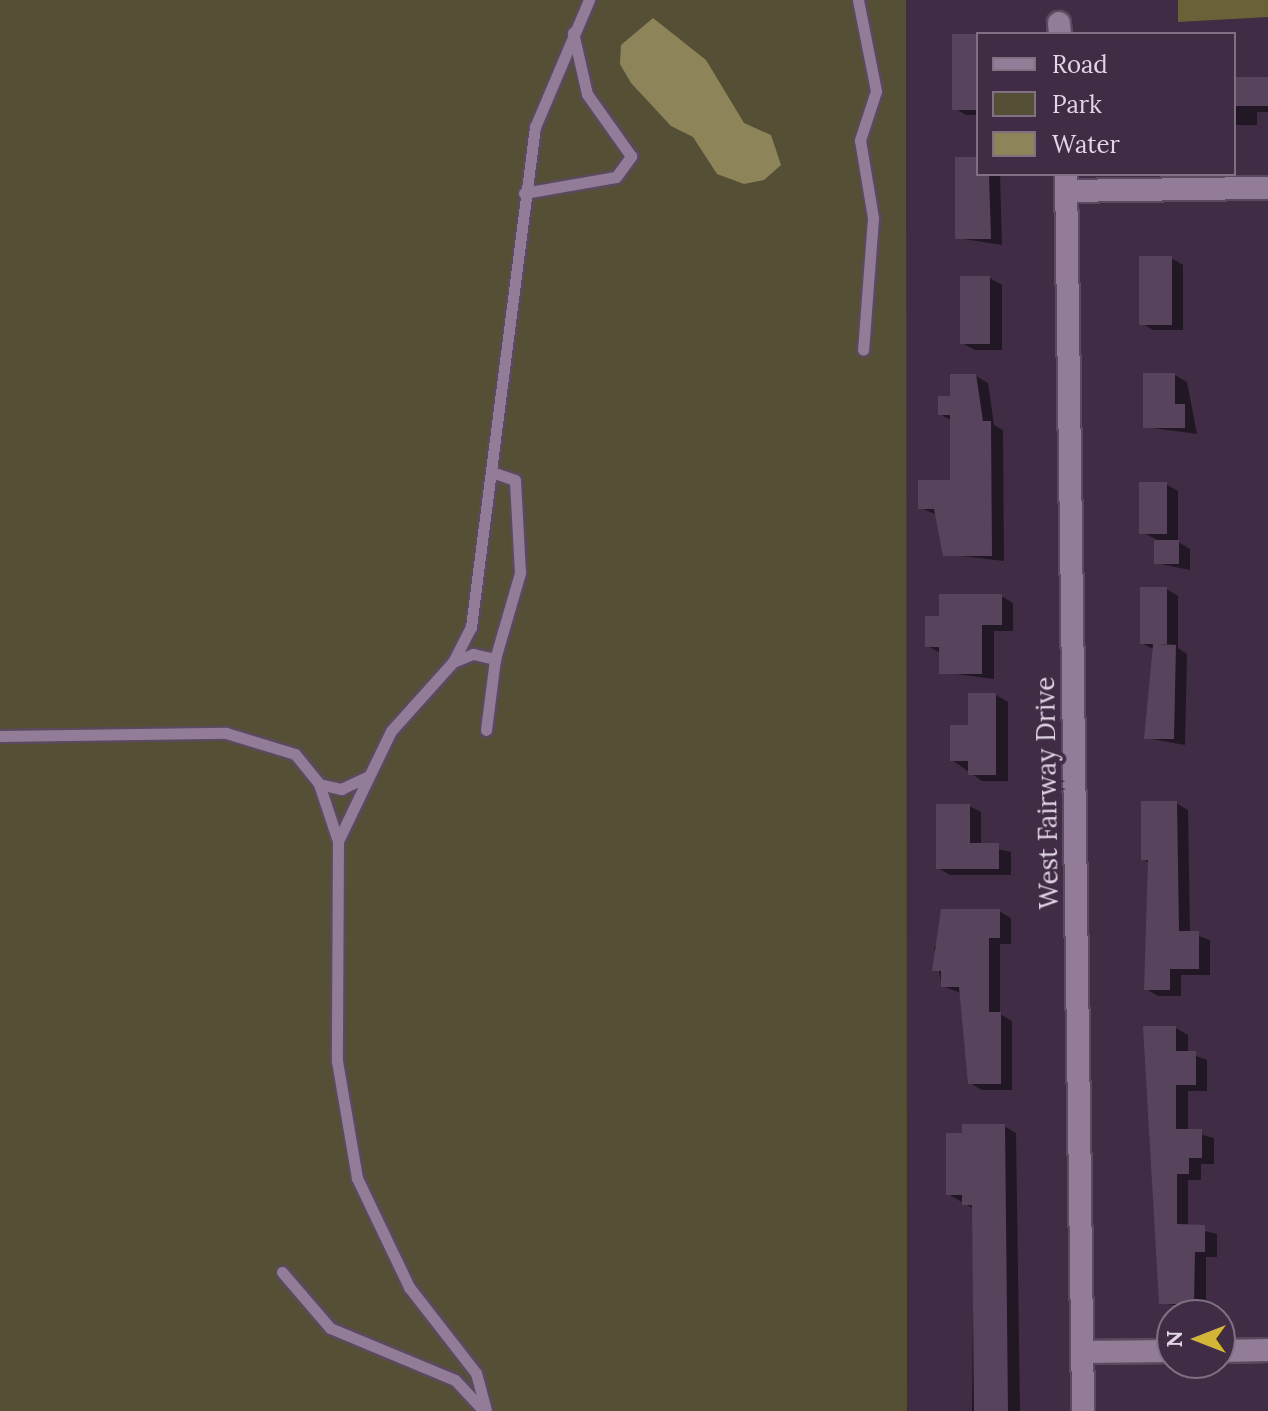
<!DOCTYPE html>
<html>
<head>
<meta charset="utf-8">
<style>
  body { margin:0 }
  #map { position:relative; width:1268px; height:1411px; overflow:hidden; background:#402c44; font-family:Lora,serif }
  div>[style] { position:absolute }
  .green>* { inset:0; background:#554f36 }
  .forest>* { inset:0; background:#6b6139 }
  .water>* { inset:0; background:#8e845a }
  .shadow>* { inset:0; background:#0007 }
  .building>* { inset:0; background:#58435d }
  .roads { filter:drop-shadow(2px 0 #5b4a5e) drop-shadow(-2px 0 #5b4a5e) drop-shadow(0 2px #5b4a5e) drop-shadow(0 -2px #5b4a5e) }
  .lane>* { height:11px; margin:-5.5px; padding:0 5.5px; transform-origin:5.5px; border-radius:5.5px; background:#937c98 }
  .street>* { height:22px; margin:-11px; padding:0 11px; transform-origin:11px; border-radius:11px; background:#937c98 }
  span { translate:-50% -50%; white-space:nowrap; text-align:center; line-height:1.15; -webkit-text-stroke:8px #402c44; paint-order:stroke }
  .street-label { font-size:26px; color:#e2d5e5 }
  .legend { position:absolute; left:976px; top:32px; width:260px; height:144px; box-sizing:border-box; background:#402c44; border:2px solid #817084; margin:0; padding:10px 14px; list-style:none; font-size:24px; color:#e2d5e5 }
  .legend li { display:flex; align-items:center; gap:16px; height:40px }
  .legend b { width:40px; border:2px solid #817084 }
  .north { position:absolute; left:1156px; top:1299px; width:80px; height:80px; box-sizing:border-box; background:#402c44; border:2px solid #817084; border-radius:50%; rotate:270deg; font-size:22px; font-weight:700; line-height:32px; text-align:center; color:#e2d5e5 }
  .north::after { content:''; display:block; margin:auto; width:28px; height:36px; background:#d3b635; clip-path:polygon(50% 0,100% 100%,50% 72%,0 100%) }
</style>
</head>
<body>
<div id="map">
  <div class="green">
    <i style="clip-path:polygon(0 0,906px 0,907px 1411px,0 1411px)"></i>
  </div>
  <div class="forest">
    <i style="clip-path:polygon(1178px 0,1268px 0,1268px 17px,1178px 22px)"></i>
  </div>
  <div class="water">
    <i style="clip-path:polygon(653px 18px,706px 60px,744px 123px,771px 135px,781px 165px,764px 180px,744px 184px,717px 174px,693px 137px,671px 126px,631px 83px,620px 64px,621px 45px)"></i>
  </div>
  <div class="shadow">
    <i style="clip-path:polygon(978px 36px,978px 115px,966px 115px,954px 108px)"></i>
    <i style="clip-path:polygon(1234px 79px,1268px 79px,1268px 112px,1257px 112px,1257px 125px,1234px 125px)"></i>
    <i style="clip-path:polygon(978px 159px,978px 174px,1000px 174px,1002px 245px,957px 238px)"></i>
    <i style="clip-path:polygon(1171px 258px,1183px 265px,1183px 330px,1153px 330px,1141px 323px)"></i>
    <i style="clip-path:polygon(990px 278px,1002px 285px,1002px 350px,975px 350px,962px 343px)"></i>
    <i style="clip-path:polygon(1175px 375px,1187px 382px,1197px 434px,1145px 427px)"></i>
    <i style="clip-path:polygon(976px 376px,988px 383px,994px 425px,1003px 430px,1004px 561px,945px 554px,938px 515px,920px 508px,952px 482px,952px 421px,940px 414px)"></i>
    <i style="clip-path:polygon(1166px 484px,1178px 491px,1178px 542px,1190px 549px,1190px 570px,1156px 563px,1156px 539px,1141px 532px)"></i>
    <i style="clip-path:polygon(1166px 589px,1178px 596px,1178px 648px,1187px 654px,1185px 745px,1146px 738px,1154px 650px,1142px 643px)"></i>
    <i style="clip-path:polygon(1001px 596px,1013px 603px,1013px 631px,994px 631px,994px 679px,941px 672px,941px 653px,927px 646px,941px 618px)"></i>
    <i style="clip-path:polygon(996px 695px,1008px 702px,1008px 781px,982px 781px,952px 760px)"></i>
    <i style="clip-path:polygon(1176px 803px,1188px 810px,1190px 933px,1210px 940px,1210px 975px,1181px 975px,1181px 996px,1158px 996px,1146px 989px,1150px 863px,1143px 859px)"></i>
    <i style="clip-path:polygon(969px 806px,981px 812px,981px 845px,1011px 852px,1011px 875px,950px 875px,938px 868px)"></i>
    <i style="clip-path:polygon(999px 911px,1011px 918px,1011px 944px,1000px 944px,1000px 1014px,1012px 1021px,1012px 1090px,982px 1090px,970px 1083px,961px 993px,942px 986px,934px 947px)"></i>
    <i style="clip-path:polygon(1145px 1028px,1176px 1028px,1188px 1035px,1188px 1053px,1207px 1060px,1207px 1091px,1188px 1091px,1188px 1131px,1214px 1138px,1214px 1164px,1201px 1164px,1201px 1180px,1188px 1180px,1188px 1227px,1217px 1234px,1217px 1257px,1206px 1257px,1206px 1310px,1161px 1303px)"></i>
    <i style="clip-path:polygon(1004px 1126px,1016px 1133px,1020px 1411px,972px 1411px,974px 1209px,948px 1194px,964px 1135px)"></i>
  </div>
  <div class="building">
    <i style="clip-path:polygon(952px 34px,978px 34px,978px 110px,952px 110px)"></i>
    <i style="clip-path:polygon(1234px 77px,1268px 77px,1268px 106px,1234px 106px)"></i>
    <i style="clip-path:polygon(955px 157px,978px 157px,978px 174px,989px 174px,991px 239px,955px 239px)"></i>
    <i style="clip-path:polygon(1139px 256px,1172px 256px,1172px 325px,1139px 325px)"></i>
    <i style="clip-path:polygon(960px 276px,990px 276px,990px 344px,960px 344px)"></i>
    <i style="clip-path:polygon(1143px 373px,1175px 373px,1175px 404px,1185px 404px,1185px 428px,1143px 428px)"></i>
    <i style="clip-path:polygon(950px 374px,976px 374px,983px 421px,991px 421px,992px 556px,943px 556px,934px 509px,918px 509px,918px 480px,950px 480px,950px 415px,938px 415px,938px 396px,950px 396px)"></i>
    <i style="clip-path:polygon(1139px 482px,1167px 482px,1167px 534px,1139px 534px)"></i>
    <i style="clip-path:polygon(1154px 540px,1179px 540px,1179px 564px,1154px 564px)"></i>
    <i style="clip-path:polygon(1140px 587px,1167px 587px,1167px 644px,1158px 644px,1176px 645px,1174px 739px,1144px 739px,1153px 644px,1140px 644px)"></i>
    <i style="clip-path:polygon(939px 594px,1002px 594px,1002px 625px,982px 625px,982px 674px,939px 674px,939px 647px,925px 647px,925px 616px,939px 616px)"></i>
    <i style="clip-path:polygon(968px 693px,996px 693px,996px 775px,968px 775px,968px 761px,950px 761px,950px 725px,968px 725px)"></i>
    <i style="clip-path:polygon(1141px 801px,1177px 801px,1179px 931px,1199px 931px,1199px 969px,1170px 969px,1170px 990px,1144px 990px,1148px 860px,1141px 860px)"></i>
    <i style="clip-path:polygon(936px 804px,970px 804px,970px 843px,999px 843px,999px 869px,936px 869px)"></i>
    <i style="clip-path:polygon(941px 909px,1000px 909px,1000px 938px,989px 938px,989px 1012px,1001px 1012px,1001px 1084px,968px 1084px,959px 987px,941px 987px,941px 971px,932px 971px)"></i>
    <i style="clip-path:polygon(1143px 1026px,1176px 1026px,1176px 1051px,1196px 1051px,1196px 1085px,1176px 1085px,1176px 1129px,1202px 1129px,1202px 1158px,1189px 1158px,1189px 1174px,1177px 1174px,1177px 1224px,1205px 1225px,1205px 1252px,1195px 1252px,1194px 1304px,1159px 1304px)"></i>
    <i style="clip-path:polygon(962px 1124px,1005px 1124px,1008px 1411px,974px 1411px,972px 1205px,962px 1205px,962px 1195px,946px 1195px,946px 1133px,962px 1133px)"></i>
  </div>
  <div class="roads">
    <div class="lane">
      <i style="left:858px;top:0;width:93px;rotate:78.8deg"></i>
      <i style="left:876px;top:91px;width:52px;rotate:108.1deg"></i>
      <i style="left:860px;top:140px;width:79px;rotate:80.5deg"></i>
      <i style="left:873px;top:218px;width:132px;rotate:94.3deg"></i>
      <i style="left:524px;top:193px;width:93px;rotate:-9.9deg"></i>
      <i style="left:616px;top:177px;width:26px;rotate:-54deg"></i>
      <i style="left:631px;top:156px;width:76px;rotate:-125.4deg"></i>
      <i style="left:587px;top:94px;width:63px;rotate:-102.9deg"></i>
      <i style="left:453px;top:662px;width:22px;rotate:-22deg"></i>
      <i style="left:473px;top:654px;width:23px;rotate:13deg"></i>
      <i style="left:486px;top:730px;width:72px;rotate:-82.8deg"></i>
      <i style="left:495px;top:659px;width:90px;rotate:-73.8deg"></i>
      <i style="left:520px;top:573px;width:93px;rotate:-93.1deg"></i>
      <i style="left:515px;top:480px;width:24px;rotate:-161deg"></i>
      <i style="left:0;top:736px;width:226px;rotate:-0.8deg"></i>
      <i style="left:226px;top:733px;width:72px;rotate:16.9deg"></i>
      <i style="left:295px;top:754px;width:38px;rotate:51deg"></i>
      <i style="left:319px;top:784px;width:60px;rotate:71.6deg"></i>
      <i style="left:338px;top:841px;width:220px;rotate:90.3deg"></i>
      <i style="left:337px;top:1061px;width:119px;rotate:80.3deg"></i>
      <i style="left:357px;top:1178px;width:121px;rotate:64.5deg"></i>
      <i style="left:409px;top:1287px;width:109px;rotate:52.1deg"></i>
      <i style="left:476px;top:1373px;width:39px;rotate:75deg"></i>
      <i style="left:319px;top:784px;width:23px;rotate:13deg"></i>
      <i style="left:341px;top:789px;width:29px;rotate:-25deg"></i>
      <i style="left:338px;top:841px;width:122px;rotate:-64.3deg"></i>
      <i style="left:391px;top:731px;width:93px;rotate:-48.1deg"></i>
      <i style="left:453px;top:662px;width:39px;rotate:-63deg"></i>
      <i style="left:471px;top:627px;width:504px;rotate:-82.71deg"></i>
      <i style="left:535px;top:127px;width:138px;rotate:-67deg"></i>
      <i style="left:282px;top:1272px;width:74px;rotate:49.4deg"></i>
      <i style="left:330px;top:1328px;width:135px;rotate:22.6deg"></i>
      <i style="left:455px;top:1380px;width:42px;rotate:46.9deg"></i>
    </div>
    <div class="street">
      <i style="left:1059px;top:23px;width:11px;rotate:85deg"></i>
      <i style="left:1066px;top:174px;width:1237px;rotate:89.21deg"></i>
      <i style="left:1067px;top:191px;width:201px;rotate:-0.9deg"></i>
      <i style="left:1220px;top:1351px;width:48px;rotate:-1.2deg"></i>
      <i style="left:1082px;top:1352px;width:90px;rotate:-0.6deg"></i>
    </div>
  </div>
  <div class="street-label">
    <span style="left:1047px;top:793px;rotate:-91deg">West Fairway Drive</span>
  </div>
  <ul class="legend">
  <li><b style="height:10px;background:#937c98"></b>Road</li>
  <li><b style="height:22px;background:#554f36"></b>Park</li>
  <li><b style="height:22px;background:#8e845a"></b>Water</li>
  </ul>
  <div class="north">N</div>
</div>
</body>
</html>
